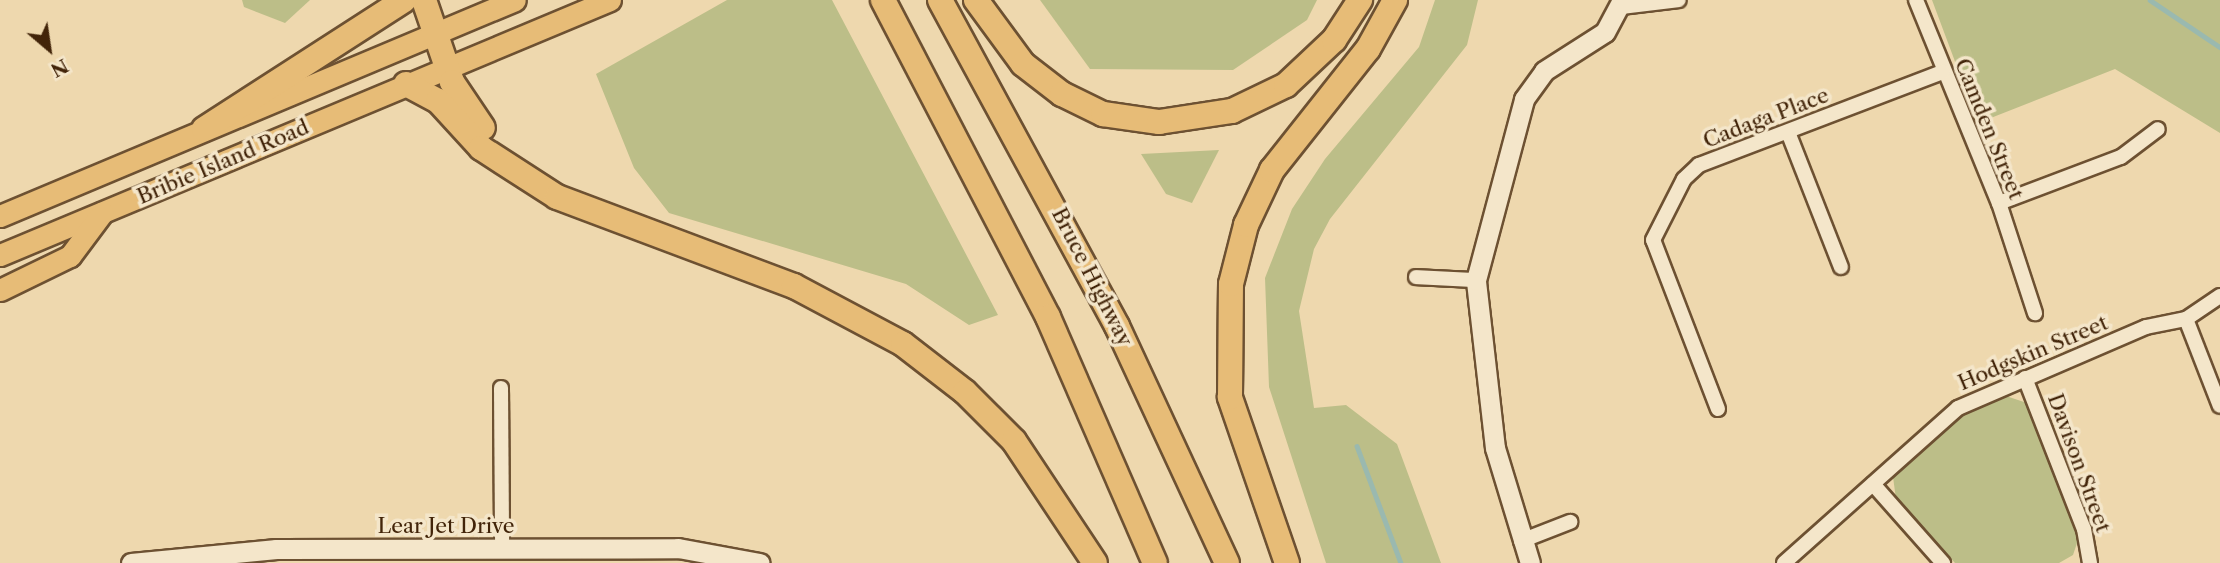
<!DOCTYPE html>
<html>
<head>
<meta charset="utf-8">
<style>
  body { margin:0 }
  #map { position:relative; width:2220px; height:563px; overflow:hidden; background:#eed8ae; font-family:"Libre Caslon Text",serif }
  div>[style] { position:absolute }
  .green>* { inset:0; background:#bcbe88 }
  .stream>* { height:4.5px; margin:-2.25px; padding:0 2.25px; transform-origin:2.25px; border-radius:2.25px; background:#9ab9af }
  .roads { filter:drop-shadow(2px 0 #6d5132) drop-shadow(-2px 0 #6d5132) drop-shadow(0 2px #6d5132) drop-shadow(0 -2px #6d5132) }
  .street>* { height:14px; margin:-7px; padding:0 7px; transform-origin:7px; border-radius:7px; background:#f4e6ca }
  .secondary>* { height:19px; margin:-9.5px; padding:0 9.5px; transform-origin:9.5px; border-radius:9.5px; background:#f4e6ca }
  .primary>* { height:21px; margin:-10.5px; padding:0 10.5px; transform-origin:10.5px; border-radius:10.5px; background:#e7bc77 }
  .highway>* { height:24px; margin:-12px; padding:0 12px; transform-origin:12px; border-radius:12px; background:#e7bc77 }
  span { translate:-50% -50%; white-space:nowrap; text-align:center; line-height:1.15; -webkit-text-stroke:7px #f4e6ca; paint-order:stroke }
  .street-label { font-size:21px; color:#422409 }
  .north { position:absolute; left:14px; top:14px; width:70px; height:70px; -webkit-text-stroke:5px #f4e6ca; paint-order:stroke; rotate:151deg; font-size:19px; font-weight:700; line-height:28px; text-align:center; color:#422409 }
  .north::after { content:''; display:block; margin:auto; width:24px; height:32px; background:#422409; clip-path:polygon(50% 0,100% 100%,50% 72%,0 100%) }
</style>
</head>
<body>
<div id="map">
  <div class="green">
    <i style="clip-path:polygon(242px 0,310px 0,285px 23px,244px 7px)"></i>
    <i style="clip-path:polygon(727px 0,832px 0,998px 315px,969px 325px,906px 284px,669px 213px,634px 168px,596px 74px)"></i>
    <i style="clip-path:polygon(1040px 0,1317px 0,1307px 20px,1233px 70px,1090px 69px)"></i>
    <i style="clip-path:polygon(1435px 0,1478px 0,1467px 45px,1330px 219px,1314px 249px,1299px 311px,1314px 408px,1346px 405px,1397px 444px,1441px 563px,1326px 563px,1269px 387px,1265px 278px,1292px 209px,1325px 159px,1419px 47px)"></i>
    <i style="clip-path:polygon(1932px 0,2220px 0,2220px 133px,2115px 69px,1978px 123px)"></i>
    <i style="clip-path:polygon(1219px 150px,1192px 203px,1166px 194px,1141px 154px)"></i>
    <i style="clip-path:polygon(2003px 395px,2027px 403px,2078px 540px,2073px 555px,2059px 563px,1955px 563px,1896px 499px,1893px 477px,1903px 465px,1961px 413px)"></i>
  </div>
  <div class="stream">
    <i style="left:2150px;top:0;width:84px;rotate:33.9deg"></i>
    <i style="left:1357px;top:446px;width:125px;rotate:69.4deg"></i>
  </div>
  <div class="roads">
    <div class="street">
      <i style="left:1916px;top:0;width:219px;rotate:67.8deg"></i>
      <i style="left:1999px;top:203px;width:116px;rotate:71.9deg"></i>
      <i style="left:1622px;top:7px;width:57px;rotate:-7deg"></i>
      <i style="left:1788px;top:132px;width:145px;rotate:68.6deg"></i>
      <i style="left:1999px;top:203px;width:130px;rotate:-20.7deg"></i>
      <i style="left:2121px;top:157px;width:46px;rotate:-37.1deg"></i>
      <i style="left:1416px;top:277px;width:60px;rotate:2.9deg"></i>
      <i style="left:2186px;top:319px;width:93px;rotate:68.7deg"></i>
      <i style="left:2025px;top:378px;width:162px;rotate:68.7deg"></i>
      <i style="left:2084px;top:529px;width:35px;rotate:80deg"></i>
      <i style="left:501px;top:388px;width:160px;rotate:89.6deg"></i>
      <i style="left:1718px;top:409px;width:181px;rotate:-111deg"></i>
      <i style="left:1653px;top:240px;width:68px;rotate:-63.1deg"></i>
      <i style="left:1684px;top:179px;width:21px;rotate:-43deg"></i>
      <i style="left:1699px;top:165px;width:261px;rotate:-20.9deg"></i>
      <i style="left:1873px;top:484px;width:106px;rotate:48.5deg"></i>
      <i style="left:1521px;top:541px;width:53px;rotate:-21.2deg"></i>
      <i style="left:1784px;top:563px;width:233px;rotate:-41.7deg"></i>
      <i style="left:1958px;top:408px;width:205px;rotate:-23.3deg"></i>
      <i style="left:2146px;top:327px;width:41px;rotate:-11.3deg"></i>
      <i style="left:2186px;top:319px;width:41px;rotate:-34.1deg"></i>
    </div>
    <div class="secondary">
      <i style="left:131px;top:563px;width:146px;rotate:-5.5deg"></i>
      <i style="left:276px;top:549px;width:402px;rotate:-0.1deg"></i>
      <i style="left:678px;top:548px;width:83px;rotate:10.4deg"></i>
      <i style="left:1530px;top:563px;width:120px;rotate:-106.9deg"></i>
      <i style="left:1495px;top:448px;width:169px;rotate:-96.5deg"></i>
      <i style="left:1476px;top:280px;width:187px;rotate:-75.1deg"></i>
      <i style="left:1524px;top:99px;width:34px;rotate:-54deg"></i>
      <i style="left:1544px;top:71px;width:72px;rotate:-32.6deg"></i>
      <i style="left:1605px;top:32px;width:36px;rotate:-62deg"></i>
    </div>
    <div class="primary">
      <i style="left:0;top:216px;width:558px;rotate:-22.75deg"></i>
      <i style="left:0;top:255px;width:661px;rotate:-22.69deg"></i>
      <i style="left:0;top:290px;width:78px;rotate:-25.9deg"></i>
      <i style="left:70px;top:256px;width:54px;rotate:-53.3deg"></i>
    </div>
    <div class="highway">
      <i style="left:424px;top:0;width:87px;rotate:71.1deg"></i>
      <i style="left:452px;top:82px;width:55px;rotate:56deg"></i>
      <i style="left:883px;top:0;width:357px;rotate:62.5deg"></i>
      <i style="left:1048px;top:317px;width:268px;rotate:66.5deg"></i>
      <i style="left:940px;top:0;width:371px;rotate:61.5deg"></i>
      <i style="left:1117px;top:326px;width:261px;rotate:65.1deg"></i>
      <i style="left:976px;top:0;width:79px;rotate:53.7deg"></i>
      <i style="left:1023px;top:64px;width:49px;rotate:37.6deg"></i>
      <i style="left:1062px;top:94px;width:46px;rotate:26deg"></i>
      <i style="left:1103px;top:114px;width:57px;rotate:8.1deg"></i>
      <i style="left:1159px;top:122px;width:74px;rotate:-8.6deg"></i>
      <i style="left:1232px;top:111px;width:60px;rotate:-25.7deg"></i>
      <i style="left:1286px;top:85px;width:66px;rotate:-43.2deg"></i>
      <i style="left:1334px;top:40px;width:48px;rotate:-57deg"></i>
      <i style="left:406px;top:84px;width:36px;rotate:28deg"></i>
      <i style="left:438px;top:101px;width:64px;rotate:47.5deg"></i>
      <i style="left:481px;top:148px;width:90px;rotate:32.8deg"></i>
      <i style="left:557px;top:197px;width:253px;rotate:20.6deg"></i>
      <i style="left:794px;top:286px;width:123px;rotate:28deg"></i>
      <i style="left:903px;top:344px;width:78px;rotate:37.7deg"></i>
      <i style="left:965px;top:392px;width:69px;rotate:45deg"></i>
      <i style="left:1014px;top:441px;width:146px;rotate:56.4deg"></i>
      <i style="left:204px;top:129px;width:238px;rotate:-32.8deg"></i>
      <i style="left:1287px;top:563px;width:176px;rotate:-109deg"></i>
      <i style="left:1230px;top:397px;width:113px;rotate:-89.5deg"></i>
      <i style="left:1231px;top:284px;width:61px;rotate:-75.7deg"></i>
      <i style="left:1246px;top:225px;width:61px;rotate:-64.7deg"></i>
      <i style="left:1272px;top:170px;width:154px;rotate:-51.6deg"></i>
      <i style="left:1368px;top:49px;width:56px;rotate:-61.1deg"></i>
    </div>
  </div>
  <div class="street-label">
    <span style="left:1766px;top:118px;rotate:-21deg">Cadaga Place</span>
    <span style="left:1989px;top:129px;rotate:68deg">Camden Street</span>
    <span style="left:223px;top:162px;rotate:-23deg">Bribie Island Road</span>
    <span style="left:1092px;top:277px;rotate:63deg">Bruce Highway</span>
    <span style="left:2033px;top:353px;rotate:-23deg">Hodgskin Street</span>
    <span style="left:2079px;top:463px;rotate:70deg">Davison Street</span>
    <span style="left:446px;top:526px">Lear Jet Drive</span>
  </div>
  <div class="north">N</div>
</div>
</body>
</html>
